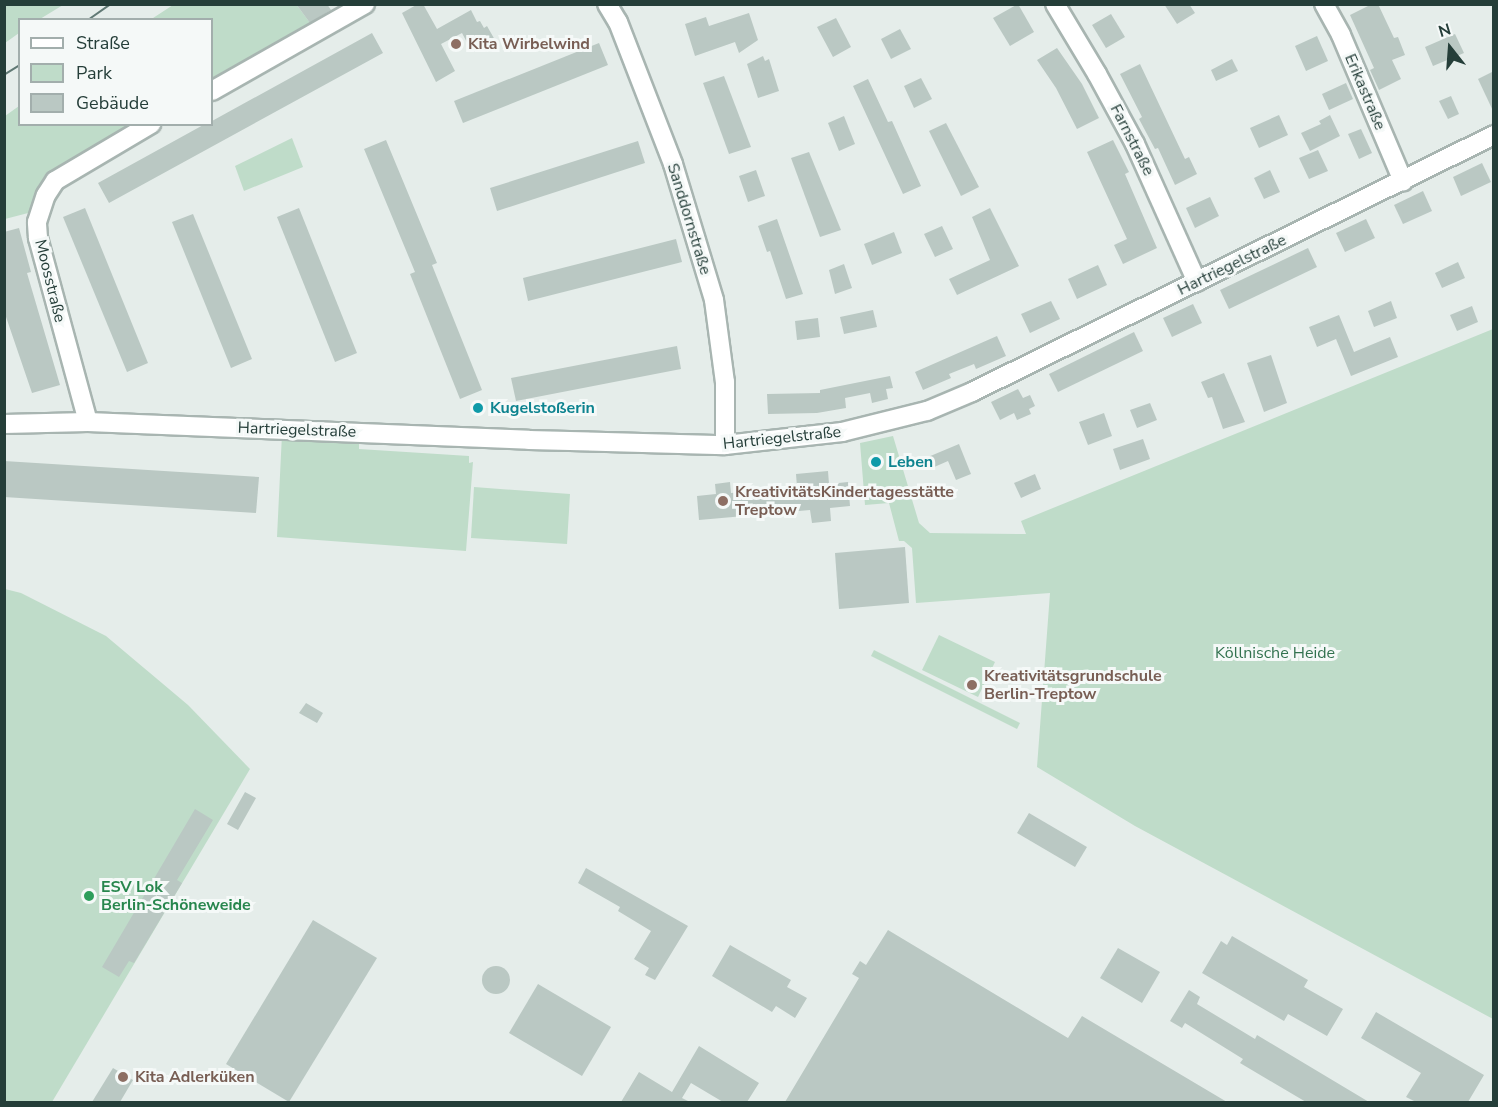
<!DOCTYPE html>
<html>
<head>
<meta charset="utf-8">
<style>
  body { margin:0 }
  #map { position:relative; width:1498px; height:1107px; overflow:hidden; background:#e5edea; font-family:"Nunito Sans",sans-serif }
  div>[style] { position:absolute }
  .green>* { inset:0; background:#bfdcc9 }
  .building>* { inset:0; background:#bac8c3 }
  .round { border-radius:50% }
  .roads { filter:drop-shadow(2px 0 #a8b5b1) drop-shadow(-2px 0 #a8b5b1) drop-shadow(0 2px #a8b5b1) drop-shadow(0 -2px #a8b5b1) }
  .minor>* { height:18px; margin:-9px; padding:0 9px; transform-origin:9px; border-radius:9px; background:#fff }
  .tram>* { height:1.5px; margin:-0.75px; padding:0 0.75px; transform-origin:0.75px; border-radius:0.75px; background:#607974 }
  .dots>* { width:16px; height:16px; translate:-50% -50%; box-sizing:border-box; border:3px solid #f5f9f8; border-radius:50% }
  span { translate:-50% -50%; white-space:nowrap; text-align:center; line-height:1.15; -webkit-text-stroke:6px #f5f9f8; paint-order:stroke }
  .education-label { font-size:16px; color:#785e54; font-weight:700 }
  .left { translate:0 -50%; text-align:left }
  .street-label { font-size:16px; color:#253e39 }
  .culture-label { font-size:16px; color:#0d838f; font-weight:700 }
  .park-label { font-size:16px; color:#32724f }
  .leisure-label { font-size:16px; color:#27864d; font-weight:700 }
  .frame { position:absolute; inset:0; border:6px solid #253e39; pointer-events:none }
  .legend { position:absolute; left:18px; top:18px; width:195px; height:108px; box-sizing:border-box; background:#f5f9f8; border:2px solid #a2aeac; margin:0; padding:8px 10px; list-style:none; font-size:18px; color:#253e39 }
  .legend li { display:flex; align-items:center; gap:12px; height:30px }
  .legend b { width:30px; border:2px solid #a2aeac }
  .north { position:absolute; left:1420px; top:18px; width:60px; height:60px; -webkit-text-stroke:4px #f5f9f8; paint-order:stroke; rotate:343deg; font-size:16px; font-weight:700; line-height:24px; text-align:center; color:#253e39 }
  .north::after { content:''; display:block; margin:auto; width:21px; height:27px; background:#253e39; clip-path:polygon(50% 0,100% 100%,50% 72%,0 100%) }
</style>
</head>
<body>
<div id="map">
  <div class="green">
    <i style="clip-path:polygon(296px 4px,313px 27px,212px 82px,212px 20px,150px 20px,173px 5px)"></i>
    <i style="clip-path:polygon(4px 5px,5px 4px,63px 5px,40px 19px,20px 20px,19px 33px,5px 43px)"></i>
    <i style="clip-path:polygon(19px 106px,20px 124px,134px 125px,69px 160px,47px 179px,32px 212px,5px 219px,5px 116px)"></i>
    <i style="clip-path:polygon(292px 138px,303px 167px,244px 191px,235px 166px)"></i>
    <i style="clip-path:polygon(1493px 329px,1493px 1019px,1135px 826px,1037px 767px,1050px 593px,916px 603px,912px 548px,904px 541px,899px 541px,889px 503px,865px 505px,860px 443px,893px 436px,919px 523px,930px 533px,1026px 534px,1021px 521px)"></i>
    <i style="clip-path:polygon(282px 434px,359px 439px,359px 449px,469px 456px,469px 463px,473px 462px,466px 551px,277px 537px)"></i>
    <i style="clip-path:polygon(474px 487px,570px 494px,567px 544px,471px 538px)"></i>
    <i style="clip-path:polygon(5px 589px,21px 593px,106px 636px,188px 705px,250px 769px,52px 1102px,5px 1102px)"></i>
    <i style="clip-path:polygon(939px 635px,995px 662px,978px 697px,922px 670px)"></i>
    <i style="clip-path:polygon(874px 650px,1020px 723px,1017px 729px,871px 656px)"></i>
  </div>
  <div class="building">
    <i style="clip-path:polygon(296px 4px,327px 4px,331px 10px,310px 23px)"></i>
    <i style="clip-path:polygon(418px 4px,423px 4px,437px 29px,471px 10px,477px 22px,480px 21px,484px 28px,487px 26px,495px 40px,472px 52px,462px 33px,441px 44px,455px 71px,436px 82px,402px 13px)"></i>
    <i style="clip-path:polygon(1018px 4px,1034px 32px,1010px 46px,993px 18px)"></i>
    <i style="clip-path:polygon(1164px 4px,1189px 4px,1195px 13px,1177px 24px)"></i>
    <i style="clip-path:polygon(1372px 4px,1378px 4px,1394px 38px,1398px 37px,1405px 55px,1392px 60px,1401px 79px,1379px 90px,1370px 70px,1374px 68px,1350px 15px)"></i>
    <i style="clip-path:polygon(749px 13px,758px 40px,739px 53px,735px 42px,695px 56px,685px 24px,706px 17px,709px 26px)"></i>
    <i style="clip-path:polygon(1111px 14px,1125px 37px,1106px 48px,1092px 25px)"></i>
    <i style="clip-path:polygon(836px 18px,851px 47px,833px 57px,817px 27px)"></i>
    <i style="clip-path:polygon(900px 29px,911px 49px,891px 59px,881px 39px)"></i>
    <i style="clip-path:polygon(372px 33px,383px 53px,109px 203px,98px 183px,205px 124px,212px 124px,212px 121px)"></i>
    <i style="clip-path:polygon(1455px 34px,1464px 53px,1433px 66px,1425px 47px)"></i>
    <i style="clip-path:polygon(1317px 36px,1328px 61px,1306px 71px,1295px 46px)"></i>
    <i style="clip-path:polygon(599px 43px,608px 65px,463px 123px,454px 101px)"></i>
    <i style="clip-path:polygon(1057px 48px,1082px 84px,1099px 118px,1077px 129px,1056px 88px,1037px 60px)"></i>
    <i style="clip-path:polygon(763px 56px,765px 61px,769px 59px,779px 91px,758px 98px,747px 64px)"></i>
    <i style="clip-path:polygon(1232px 59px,1238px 71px,1216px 81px,1211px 70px)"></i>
    <i style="clip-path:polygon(1140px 64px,1185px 159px,1189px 157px,1197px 174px,1175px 185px,1158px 148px,1155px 149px,1139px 119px,1142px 117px,1120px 74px)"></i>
    <i style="clip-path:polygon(1494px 71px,1494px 113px,1478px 79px)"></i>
    <i style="clip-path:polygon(724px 76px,751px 147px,729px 154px,703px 83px)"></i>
    <i style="clip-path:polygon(921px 78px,932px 99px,914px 108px,904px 86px)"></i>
    <i style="clip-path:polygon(868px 79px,888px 122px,892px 121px,921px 186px,903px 194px,853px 86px)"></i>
    <i style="clip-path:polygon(1346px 83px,1353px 99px,1329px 110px,1322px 94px)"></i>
    <i style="clip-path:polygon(1451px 96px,1459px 114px,1448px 119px,1439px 101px)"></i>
    <i style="clip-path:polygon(1279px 115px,1288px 135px,1259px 148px,1250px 128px)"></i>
    <i style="clip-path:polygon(1330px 115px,1340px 136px,1310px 151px,1301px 133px,1321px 124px,1319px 121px)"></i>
    <i style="clip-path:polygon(844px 116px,855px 144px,839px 151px,828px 123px)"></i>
    <i style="clip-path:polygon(946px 123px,979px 187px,961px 196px,929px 131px)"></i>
    <i style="clip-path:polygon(1361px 129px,1372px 153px,1359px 159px,1348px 134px)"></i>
    <i style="clip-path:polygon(386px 140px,437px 263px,432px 265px,482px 390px,460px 399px,410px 274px,415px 272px,364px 149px)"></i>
    <i style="clip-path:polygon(1113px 140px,1129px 172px,1125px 174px,1157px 248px,1123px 264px,1114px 245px,1127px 239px,1087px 152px)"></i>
    <i style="clip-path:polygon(638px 141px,645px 163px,497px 211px,490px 188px)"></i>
    <i style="clip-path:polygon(1318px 150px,1328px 171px,1309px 179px,1299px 158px)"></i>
    <i style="clip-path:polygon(809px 152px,841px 230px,820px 237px,791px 158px)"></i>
    <i style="clip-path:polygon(1482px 163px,1491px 182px,1461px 196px,1453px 177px)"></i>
    <i style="clip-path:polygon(756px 170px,765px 196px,748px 202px,739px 176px)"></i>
    <i style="clip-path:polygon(1270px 170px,1280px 192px,1264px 199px,1254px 178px)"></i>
    <i style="clip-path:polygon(1423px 191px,1432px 211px,1403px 224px,1394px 205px)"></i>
    <i style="clip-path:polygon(1210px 197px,1219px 216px,1195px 228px,1186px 208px)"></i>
    <i style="clip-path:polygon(85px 208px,148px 363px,127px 372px,63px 217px)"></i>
    <i style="clip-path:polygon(299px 208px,357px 353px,335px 362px,277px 217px)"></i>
    <i style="clip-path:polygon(990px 208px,1019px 266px,957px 295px,949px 279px,990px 260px,972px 217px)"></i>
    <i style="clip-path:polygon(193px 214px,252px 359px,231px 368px,172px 222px)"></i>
    <i style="clip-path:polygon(777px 219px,803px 294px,786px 299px,770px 251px,767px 252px,758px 226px)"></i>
    <i style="clip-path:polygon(1366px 219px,1375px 238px,1345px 252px,1336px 233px)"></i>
    <i style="clip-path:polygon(942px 226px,953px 249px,935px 257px,924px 234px)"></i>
    <i style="clip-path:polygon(19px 228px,31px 272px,27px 273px,60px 385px,32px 393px,4px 311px,4px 232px)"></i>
    <i style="clip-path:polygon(894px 232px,902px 253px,872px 265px,864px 244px)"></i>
    <i style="clip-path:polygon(676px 239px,682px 262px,528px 301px,523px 278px)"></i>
    <i style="clip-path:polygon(1308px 248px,1317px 267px,1229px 309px,1220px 290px)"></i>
    <i style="clip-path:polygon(1458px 262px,1465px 278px,1442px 288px,1435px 273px)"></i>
    <i style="clip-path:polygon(844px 264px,852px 288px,835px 294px,829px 270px)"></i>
    <i style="clip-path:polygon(1098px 265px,1107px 285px,1077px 299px,1068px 279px)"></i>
    <i style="clip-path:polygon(1051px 301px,1060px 319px,1030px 333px,1021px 314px)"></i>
    <i style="clip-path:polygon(1391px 301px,1397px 318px,1374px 327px,1368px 311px)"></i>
    <i style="clip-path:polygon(1193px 304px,1202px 323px,1172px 337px,1163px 318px)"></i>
    <i style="clip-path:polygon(1472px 306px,1478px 322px,1457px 331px,1450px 315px)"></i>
    <i style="clip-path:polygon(873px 310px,877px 327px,844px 334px,840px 317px)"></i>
    <i style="clip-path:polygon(1339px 315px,1354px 352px,1390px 337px,1398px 357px,1351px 376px,1336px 339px,1317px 347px,1309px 327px)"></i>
    <i style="clip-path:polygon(818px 318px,820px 337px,797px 340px,795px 321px)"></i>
    <i style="clip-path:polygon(1134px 332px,1143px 351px,1058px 392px,1049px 374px)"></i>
    <i style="clip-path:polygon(997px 336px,1006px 356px,976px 369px,974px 364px,949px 374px,951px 378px,923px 390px,915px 372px)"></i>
    <i style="clip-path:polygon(677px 346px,681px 369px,516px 401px,511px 378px)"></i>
    <i style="clip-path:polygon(1271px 355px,1287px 403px,1264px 412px,1247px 363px)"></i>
    <i style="clip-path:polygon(1224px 373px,1245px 422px,1223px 429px,1212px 397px,1208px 398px,1201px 382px)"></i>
    <i style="clip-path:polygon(890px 376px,893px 388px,886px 389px,888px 399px,872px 403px,870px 393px,845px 398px,846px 408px,817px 413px,768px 414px,767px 394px,820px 393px,820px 390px)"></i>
    <i style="clip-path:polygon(1018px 389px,1023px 398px,1030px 395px,1035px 406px,1029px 409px,1031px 414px,1017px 420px,1014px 413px,1000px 420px,991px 402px)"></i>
    <i style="clip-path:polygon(1150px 403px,1157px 420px,1137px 428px,1130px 410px)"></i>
    <i style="clip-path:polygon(1104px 413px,1112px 436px,1088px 445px,1079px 422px)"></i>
    <i style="clip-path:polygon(1143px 439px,1150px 459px,1120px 470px,1113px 449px)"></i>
    <i style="clip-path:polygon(959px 444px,971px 474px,956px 480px,948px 461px,932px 468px,928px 457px)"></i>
    <i style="clip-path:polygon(4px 461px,259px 477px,256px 513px,4px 497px)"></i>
    <i style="clip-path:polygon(828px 471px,829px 484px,848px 482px,850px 506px,830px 508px,831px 521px,812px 523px,810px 510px,699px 520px,697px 496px,716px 494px,715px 484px,730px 482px,731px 493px,797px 487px,796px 474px)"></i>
    <i style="clip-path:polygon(1035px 474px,1041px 489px,1021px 498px,1014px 483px)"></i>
    <i style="clip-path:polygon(905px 547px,909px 603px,839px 609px,835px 553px)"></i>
    <i style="clip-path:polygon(306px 703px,323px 713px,317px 723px,299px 713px)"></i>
    <i style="clip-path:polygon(245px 792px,256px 798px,238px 830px,227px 824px)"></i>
    <i style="clip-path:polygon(195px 809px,213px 820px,177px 880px,182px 883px,134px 963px,129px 961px,119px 977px,102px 967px)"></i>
    <i style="clip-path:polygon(1029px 813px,1087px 847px,1075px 867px,1017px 833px)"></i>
    <i style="clip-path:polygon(586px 868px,688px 926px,655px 980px,645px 975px,649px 968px,634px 959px,651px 931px,618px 911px,620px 907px,578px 883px)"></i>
    <i style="clip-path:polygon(313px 920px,377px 958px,289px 1102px,226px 1064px)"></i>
    <i style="clip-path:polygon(888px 930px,1068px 1038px,1082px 1016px,1227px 1102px,785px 1102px,859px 978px,852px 974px,860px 961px,866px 965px)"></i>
    <i style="clip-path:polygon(1232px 936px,1308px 980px,1304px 987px,1343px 1009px,1327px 1036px,1288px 1014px,1284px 1021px,1202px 973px,1221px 941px,1227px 945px)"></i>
    <i style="clip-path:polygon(730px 945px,791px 980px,787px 987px,807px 998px,795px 1018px,776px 1006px,772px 1012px,712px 976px)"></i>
    <i style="clip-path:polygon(1118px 948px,1160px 972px,1142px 1003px,1100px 978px)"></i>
    <i class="round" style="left:482px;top:966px;width:28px;height:28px"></i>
    <i style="clip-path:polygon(538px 984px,611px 1027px,582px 1076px,509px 1033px)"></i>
    <i style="clip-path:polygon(1189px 990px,1200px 997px,1197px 1004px,1255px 1039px,1257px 1035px,1369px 1102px,1306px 1102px,1240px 1063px,1243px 1059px,1185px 1023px,1182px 1028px,1170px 1021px)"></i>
    <i style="clip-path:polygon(1376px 1012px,1484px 1075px,1468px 1102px,1416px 1102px,1406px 1097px,1421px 1073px,1361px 1038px)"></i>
    <i style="clip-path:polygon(699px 1046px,759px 1083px,747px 1102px,723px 1102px,691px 1083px,682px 1098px,690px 1102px,621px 1102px,639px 1072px,672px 1092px)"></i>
    <i style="clip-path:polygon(113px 1068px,133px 1080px,120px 1102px,92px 1102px)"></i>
  </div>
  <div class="roads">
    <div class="minor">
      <i style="left:607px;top:4px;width:21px;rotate:59deg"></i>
      <i style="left:618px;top:22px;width:152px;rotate:68.8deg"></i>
      <i style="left:673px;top:164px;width:142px;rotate:73.2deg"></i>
      <i style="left:714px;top:300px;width:83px;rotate:82.4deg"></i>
      <i style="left:725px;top:382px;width:63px;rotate:90deg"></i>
      <i style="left:1055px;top:4px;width:82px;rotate:59deg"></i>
      <i style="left:1097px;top:74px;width:80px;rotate:61.5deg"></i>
      <i style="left:1135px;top:144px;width:151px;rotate:65.8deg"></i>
      <i style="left:1324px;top:4px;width:35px;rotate:61deg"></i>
      <i style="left:1341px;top:35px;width:159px;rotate:67deg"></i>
      <i style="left:212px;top:91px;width:176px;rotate:-29.6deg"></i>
      <i style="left:88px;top:422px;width:191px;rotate:-105.2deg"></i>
      <i style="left:38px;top:238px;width:16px;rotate:-94deg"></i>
      <i style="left:37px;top:222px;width:28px;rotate:-72deg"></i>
      <i style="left:46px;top:195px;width:17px;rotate:-57deg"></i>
      <i style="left:55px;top:181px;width:112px;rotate:-30.7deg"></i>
      <i style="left:4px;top:424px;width:84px;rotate:-1.4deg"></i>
      <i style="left:88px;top:422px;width:441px;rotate:2.3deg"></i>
      <i style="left:529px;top:440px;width:196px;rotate:1.5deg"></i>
      <i style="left:725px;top:445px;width:118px;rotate:-6.3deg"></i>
      <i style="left:842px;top:432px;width:88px;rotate:-13.9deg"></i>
      <i style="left:927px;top:411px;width:49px;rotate:-22.9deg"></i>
      <i style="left:972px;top:392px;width:582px;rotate:-26.21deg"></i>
    </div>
  </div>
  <div class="tram">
    <i style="left:88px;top:20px;width:28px;rotate:-35deg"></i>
    <i style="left:4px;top:75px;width:19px;rotate:-32deg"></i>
  </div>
  <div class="dots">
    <i style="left:456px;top:44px;background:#8d6e63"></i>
    <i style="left:478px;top:408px;background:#0f9aa8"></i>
    <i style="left:876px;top:462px;background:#0f9aa8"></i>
    <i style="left:723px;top:501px;background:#8d6e63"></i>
    <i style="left:972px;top:685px;background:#8d6e63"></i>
    <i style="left:89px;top:896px;background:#2e9e5b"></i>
    <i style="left:123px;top:1077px;background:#8d6e63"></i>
  </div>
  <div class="education-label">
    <span class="left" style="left:468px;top:44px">Kita Wirbelwind</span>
    <span class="left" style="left:735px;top:501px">KreativitätsKindertagesstätte<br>Treptow</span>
    <span class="left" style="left:984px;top:685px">Kreativitätsgrundschule<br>Berlin-Treptow</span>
    <span class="left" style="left:135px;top:1077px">Kita Adlerküken</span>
  </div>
  <div class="street-label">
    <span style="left:1365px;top:92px;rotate:67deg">Erikastraße</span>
    <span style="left:1132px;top:140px;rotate:63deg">Farnstraße</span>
    <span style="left:689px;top:219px;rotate:73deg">Sanddornstraße</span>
    <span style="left:1232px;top:265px;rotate:-26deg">Hartriegelstraße</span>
    <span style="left:50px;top:281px;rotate:76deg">Moosstraße</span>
    <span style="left:297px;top:430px;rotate:2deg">Hartriegelstraße</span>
    <span style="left:782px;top:438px;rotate:-6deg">Hartriegelstraße</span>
  </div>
  <div class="culture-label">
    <span class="left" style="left:490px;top:408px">Kugelstoßerin</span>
    <span class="left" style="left:888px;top:462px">Leben</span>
  </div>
  <div class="park-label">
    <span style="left:1275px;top:653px">Köllnische Heide</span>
  </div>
  <div class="leisure-label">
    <span class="left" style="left:101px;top:896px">ESV Lok<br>Berlin-Schöneweide</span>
  </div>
  <div class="frame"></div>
  <ul class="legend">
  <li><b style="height:8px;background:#fff"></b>Straße</li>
  <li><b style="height:16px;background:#bfdcc9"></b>Park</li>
  <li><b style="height:16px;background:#bac8c3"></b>Gebäude</li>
  </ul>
  <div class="north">N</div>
</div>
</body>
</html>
